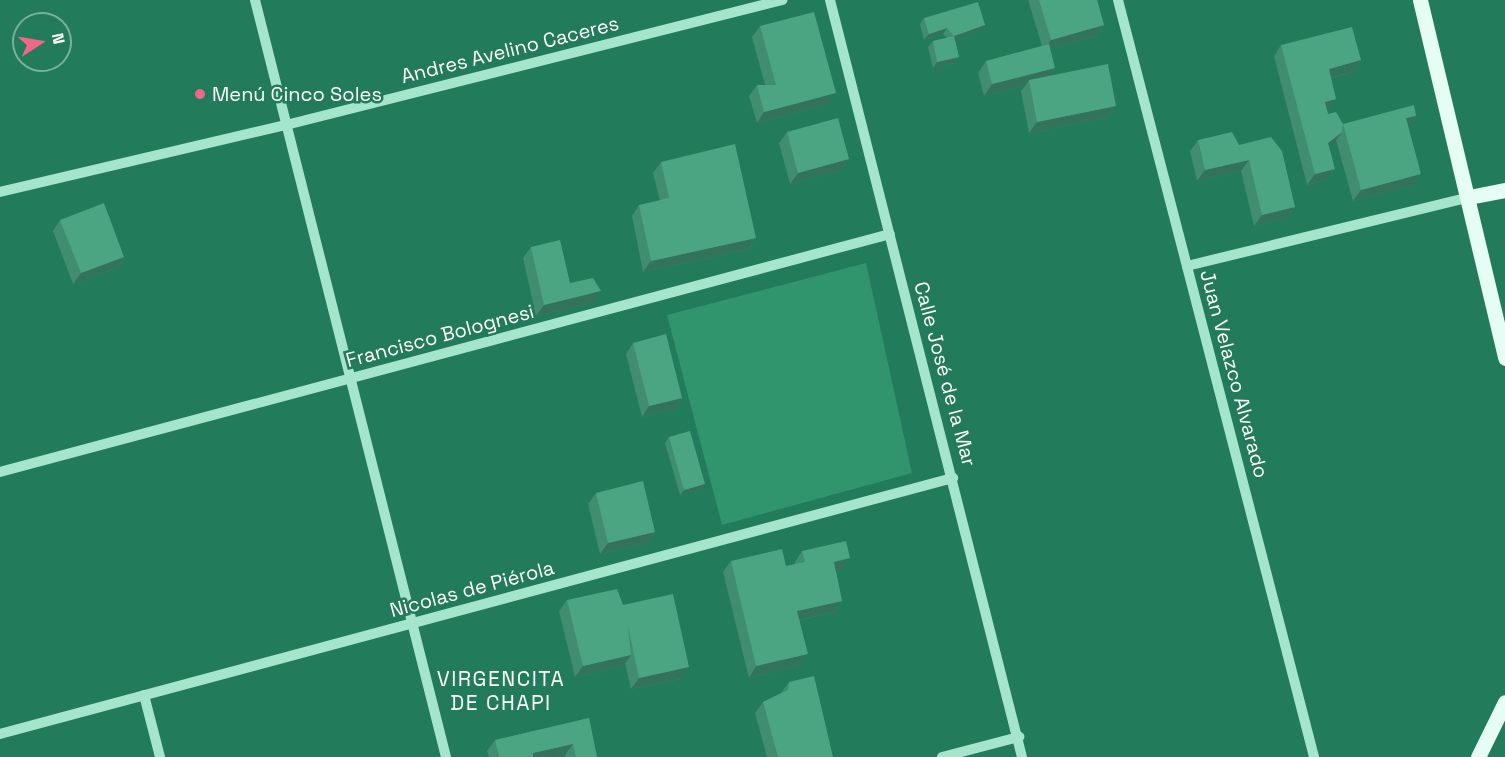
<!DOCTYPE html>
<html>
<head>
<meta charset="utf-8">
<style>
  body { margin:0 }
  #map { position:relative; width:1505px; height:757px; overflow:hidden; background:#227b5a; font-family:"Space Grotesk",sans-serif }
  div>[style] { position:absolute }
  .green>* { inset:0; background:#30956d }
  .minor>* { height:10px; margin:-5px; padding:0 5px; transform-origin:5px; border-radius:5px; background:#a5e5cc }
  .major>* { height:15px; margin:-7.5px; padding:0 7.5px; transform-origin:7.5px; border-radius:7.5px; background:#e6fdf5 }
  .wall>* { inset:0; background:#408d70 }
  .shaded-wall>* { inset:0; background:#34735b }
  .building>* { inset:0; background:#4ba482 }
  .dots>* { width:16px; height:16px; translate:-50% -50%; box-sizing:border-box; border:3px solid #227b5a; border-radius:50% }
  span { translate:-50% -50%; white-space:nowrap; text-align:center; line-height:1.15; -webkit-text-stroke:5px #227b5a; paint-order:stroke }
  .street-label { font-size:20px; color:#fff }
  .poi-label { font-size:20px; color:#fff }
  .left { translate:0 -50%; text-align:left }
  .neighbourhood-label { font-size:21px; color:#fff; letter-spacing:1.5px }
  .north { position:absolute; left:12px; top:12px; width:60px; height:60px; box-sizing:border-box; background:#227b5a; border:2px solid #7ab09c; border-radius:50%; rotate:78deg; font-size:16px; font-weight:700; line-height:24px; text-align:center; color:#fff }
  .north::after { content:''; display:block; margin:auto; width:21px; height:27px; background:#f16887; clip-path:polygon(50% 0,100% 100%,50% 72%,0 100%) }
</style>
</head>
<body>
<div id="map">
  <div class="green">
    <i style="clip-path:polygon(866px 263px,912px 473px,722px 525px,667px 315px)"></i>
  </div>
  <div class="minor">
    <i style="left:255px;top:0;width:781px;rotate:75.84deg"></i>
    <i style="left:830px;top:0;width:781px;rotate:75.77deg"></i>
    <i style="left:1118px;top:0;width:782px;rotate:75.48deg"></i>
    <i style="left:0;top:192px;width:294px;rotate:-13.2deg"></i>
    <i style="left:286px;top:125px;width:512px;rotate:-14.14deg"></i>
    <i style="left:1187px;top:266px;width:290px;rotate:-13.7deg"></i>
    <i style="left:0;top:472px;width:921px;rotate:-14.97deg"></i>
    <i style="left:144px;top:695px;width:64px;rotate:75.5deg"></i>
    <i style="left:0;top:734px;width:987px;rotate:-15.04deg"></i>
    <i style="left:942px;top:757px;width:80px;rotate:-14.6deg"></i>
  </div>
  <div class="major">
    <i style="left:1420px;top:0;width:368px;rotate:76.6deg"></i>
    <i style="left:1469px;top:197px;width:37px;rotate:-11deg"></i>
    <i style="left:1478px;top:757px;width:61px;rotate:-63.9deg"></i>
  </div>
  <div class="wall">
    <i style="clip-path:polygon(1028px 0,1097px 0,1104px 25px,1096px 36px,1050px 49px,1050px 76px,1116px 106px,1108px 117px,1029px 133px,1021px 91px,1026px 85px,984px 96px,978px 73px,986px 61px,1042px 46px)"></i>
    <i style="clip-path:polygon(924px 18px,981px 31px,955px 40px,959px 57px,955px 63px,933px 68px,928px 47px,933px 41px,947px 38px,943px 34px,924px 40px,920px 24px)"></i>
    <i style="clip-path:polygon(760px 26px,828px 104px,757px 123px,749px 96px,757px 85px,765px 85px,752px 37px)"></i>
    <i style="clip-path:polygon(1281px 45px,1361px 60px,1354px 72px,1331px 78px,1336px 99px,1328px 110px,1327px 110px,1328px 114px,1343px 124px,1416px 116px,1408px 127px,1413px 185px,1353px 201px,1336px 140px,1329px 147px,1335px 169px,1327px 180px,1307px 185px,1274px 56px)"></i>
    <i style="clip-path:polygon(787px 132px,849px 159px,841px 170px,790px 184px,779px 143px)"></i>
    <i style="clip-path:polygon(1198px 140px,1239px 145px,1295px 207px,1287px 218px,1254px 226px,1241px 171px,1197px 181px,1190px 151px)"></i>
    <i style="clip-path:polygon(661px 162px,756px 238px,749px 249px,643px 272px,632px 216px,639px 205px,660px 201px,653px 173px)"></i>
    <i style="clip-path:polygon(60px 220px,124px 257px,117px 268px,73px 284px,53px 231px)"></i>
    <i style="clip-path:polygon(531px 247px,570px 283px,593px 303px,536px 316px,523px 258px)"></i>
    <i style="clip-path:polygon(633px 343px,682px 398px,675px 409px,642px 417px,626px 354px)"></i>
    <i style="clip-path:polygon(669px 437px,701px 490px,680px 495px,665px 443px)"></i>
    <i style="clip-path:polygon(596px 493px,655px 532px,648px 543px,600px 554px,588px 504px)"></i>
    <i style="clip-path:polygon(802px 551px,842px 570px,836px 571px,842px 601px,835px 612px,800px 620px,800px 665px,749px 678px,723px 572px,731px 561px,786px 566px,795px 564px,795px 562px)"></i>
    <i style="clip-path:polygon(567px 600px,623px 605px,681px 679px,631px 689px,625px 663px,623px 666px,575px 677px,559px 611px)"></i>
    <i style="clip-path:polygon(789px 682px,833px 757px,767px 757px,755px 713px,763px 702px,781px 693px)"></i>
    <i style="clip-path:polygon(589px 718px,597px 757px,565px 757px,565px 755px,558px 757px,489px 757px,487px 751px,495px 740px)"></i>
  </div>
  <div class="shaded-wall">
    <i style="clip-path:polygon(985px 25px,981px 31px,950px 42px,954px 36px)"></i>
    <i style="clip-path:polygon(1104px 25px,1096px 36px,1043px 51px,1051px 40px)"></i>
    <i style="clip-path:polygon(947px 28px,943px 34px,924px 40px,929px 34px)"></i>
    <i style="clip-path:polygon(959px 57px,955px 63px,933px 68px,937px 62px)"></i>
    <i style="clip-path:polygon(1361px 60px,1354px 72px,1321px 80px,1329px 69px)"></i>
    <i style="clip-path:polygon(1055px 68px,1047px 79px,1029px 80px,1026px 85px,984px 96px,992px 84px)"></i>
    <i style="clip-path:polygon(836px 93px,828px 104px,757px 123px,764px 112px)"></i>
    <i style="clip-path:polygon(1336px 99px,1328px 110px,1317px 113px,1325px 102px)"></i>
    <i style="clip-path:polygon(1116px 106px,1108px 117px,1029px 133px,1037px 122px)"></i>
    <i style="clip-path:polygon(1416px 116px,1409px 127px,1398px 130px,1406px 118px)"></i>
    <i style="clip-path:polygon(1342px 132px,1334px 143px,1320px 154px,1328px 143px)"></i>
    <i style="clip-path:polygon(849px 159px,841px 170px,790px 184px,798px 173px)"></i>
    <i style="clip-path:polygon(1249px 160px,1241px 171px,1197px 181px,1205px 170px)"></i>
    <i style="clip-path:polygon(1335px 169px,1327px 180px,1307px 185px,1315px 174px)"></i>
    <i style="clip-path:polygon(1421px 174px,1413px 185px,1353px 201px,1361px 190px)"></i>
    <i style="clip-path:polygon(1295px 207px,1287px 218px,1254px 226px,1262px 215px)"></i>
    <i style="clip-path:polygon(756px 238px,749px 249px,643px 272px,651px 261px)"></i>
    <i style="clip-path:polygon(124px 257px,117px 268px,73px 284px,81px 273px)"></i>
    <i style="clip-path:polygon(601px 291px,593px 303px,536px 316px,544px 305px)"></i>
    <i style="clip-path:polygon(682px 398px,675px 409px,642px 417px,649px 406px)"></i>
    <i style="clip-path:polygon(705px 484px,701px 490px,680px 495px,684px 490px)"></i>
    <i style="clip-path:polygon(655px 532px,648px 543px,600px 554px,608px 543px)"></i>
    <i style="clip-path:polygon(850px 558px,842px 570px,826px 573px,834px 562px)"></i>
    <i style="clip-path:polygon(842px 601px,835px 612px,790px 622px,797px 611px)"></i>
    <i style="clip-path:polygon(808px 654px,800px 665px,749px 678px,756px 666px)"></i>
    <i style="clip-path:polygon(631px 655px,623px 666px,575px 677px,583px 666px)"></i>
    <i style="clip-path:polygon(689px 667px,681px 679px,631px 689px,639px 678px)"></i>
    <i style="clip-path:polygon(573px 744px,565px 755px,558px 757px,530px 757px,533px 753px)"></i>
  </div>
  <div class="building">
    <i style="clip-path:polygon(1039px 0,1097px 0,1104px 25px,1051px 40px)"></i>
    <i style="clip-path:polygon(978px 2px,985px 25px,954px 36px,947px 28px,929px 34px,924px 18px)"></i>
    <i style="clip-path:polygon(814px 12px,836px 93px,764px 112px,757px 85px,776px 85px,760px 26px)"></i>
    <i style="clip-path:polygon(1352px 27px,1361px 60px,1329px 69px,1336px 99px,1325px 102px,1328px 114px,1336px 112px,1343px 124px,1342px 132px,1328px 143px,1335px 169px,1315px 174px,1281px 45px)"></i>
    <i style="clip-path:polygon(954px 36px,959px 57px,937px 62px,933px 41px)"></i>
    <i style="clip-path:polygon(1049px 44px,1055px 68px,992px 84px,986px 61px)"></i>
    <i style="clip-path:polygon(1108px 64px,1116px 106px,1037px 122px,1029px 80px)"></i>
    <i style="clip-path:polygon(1414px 105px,1416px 116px,1406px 118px,1421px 174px,1361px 190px,1343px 124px)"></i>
    <i style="clip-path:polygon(838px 118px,849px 159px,798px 173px,787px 132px)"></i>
    <i style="clip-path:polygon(1232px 132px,1239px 145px,1271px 137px,1282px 151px,1295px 207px,1262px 215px,1249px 160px,1205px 170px,1198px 140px)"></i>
    <i style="clip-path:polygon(735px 144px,756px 238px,651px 261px,639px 205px,669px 198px,661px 162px)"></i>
    <i style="clip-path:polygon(104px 203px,124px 257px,81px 273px,60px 220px)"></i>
    <i style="clip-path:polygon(560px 240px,570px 283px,593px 278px,601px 291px,544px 305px,531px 247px)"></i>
    <i style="clip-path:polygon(666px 334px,682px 398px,649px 406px,633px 343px)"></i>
    <i style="clip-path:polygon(690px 431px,705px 484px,684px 490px,669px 437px)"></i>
    <i style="clip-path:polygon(643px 481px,655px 532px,608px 543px,596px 493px)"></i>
    <i style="clip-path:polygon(846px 541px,850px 558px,834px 562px,842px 601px,797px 611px,808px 654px,756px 666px,731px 561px,782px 549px,786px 566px,805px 562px,802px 551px)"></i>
    <i style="clip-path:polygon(617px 589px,623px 605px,673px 594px,689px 667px,639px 678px,628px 626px,631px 655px,583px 666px,567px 600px)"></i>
    <i style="clip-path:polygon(814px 676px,833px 757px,778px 757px,763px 702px,788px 690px,789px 682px)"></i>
    <i style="clip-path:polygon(589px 718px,597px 757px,576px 757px,573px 744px,533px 753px,533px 757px,499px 757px,495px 740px)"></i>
  </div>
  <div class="dots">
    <i style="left:200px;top:94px;background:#f16887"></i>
  </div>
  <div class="street-label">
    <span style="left:510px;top:50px;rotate:-14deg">Andres Avelino Caceres</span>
    <span style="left:440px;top:336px;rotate:-15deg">Francisco Bolognesi</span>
    <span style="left:945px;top:374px;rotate:75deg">Calle José de la Mar</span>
    <span style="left:1234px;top:374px;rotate:75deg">Juan Velazco Alvarado</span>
    <span style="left:472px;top:589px;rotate:-15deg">Nicolas de Piérola</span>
  </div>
  <div class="poi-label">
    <span class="left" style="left:212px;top:94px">Menú Cinco Soles</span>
  </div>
  <div class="neighbourhood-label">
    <span style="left:501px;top:691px">VIRGENCITA<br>DE CHAPI</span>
  </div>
  <div class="north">N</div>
</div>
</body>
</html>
